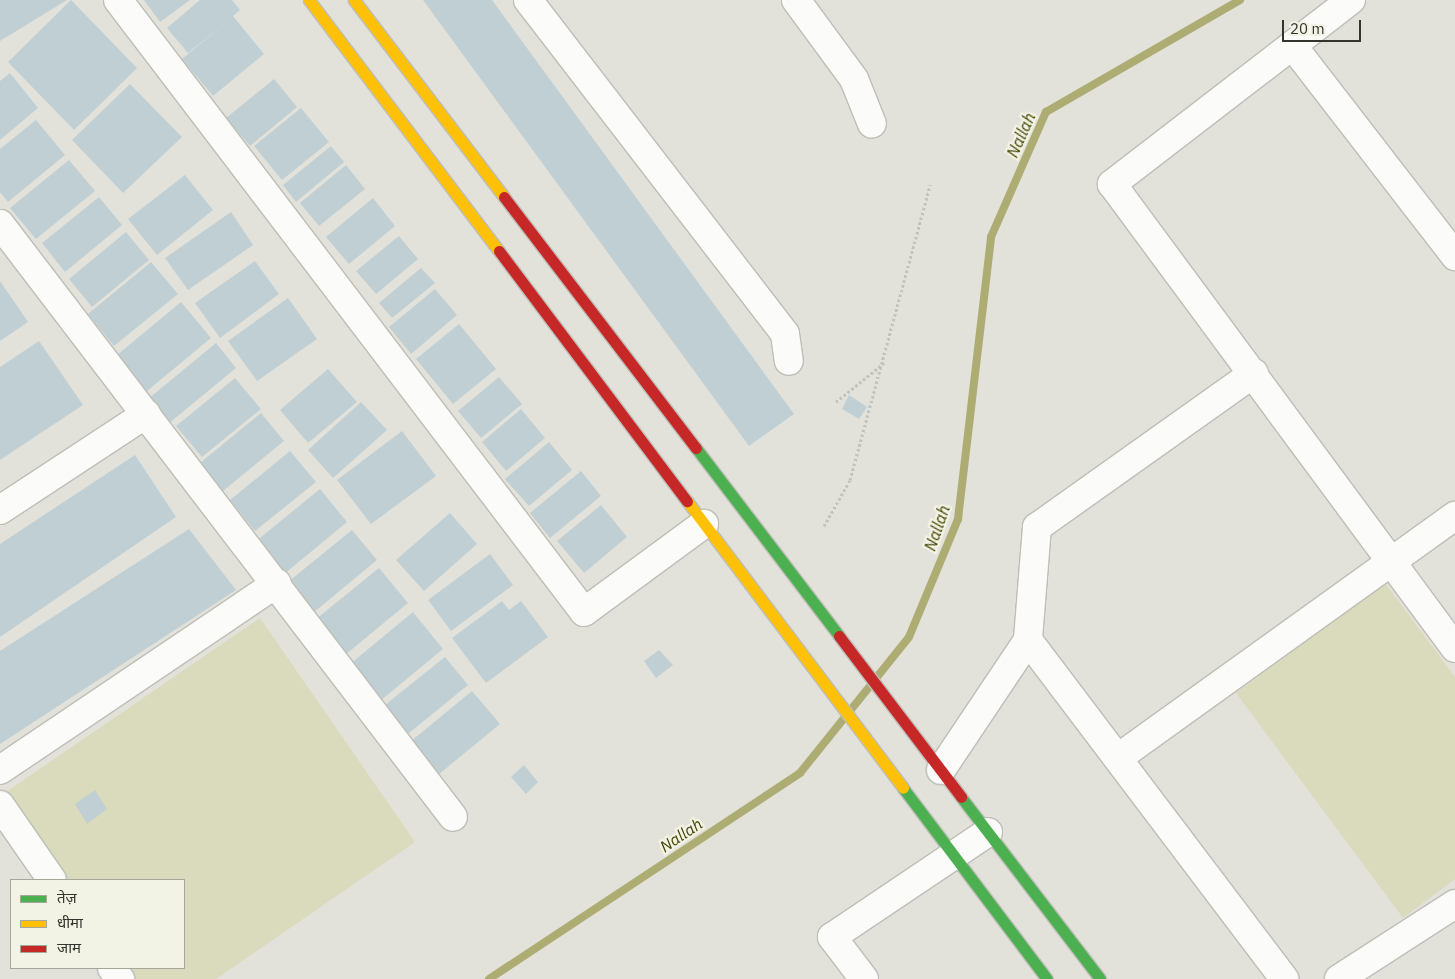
<!DOCTYPE html>
<html>
<head>
<meta charset="utf-8">
<style>
  body { margin:0 }
  #map { position:relative; width:1455px; height:979px; overflow:hidden; background:#e2e2da; font-family:"IBM Plex Sans","Noto Sans Devanagari",sans-serif }
  div>[style] { position:absolute }
  .green>* { inset:0; background:#dadabc }
  .stream>* { height:8px; margin:-4px; padding:0 4px; transform-origin:4px; border-radius:4px; background:#adad73 }
  .building>* { inset:0; background:#c0cfd4 }
  .path>* { height:3px; margin-top:-1.5px; transform-origin:0; background:repeating-linear-gradient(90deg,#c2c2be 0 2.5px,transparent 0 5px) }
  .roads { filter:drop-shadow(1px 0 #bebeb8) drop-shadow(-1px 0 #bebeb8) drop-shadow(0 1px #bebeb8) drop-shadow(0 -1px #bebeb8) }
  .street>* { height:28px; margin:-14px; padding:0 14px; transform-origin:14px; border-radius:14px; background:#fbfbf9 }
  .fast>* { height:11px; margin:-5.5px; padding:0 5.5px; transform-origin:5.5px; border-radius:5.5px; background:#4caf50 }
  .slow>* { height:11px; margin:-5.5px; padding:0 5.5px; transform-origin:5.5px; border-radius:5.5px; background:#ffc107 }
  .jam>* { height:11px; margin:-5.5px; padding:0 5.5px; transform-origin:5.5px; border-radius:5.5px; background:#c62828 }
  span { translate:-50% -50%; white-space:nowrap; text-align:center; line-height:1.15; -webkit-text-stroke:4.5px #f2f3e4; paint-order:stroke }
  .water-label { font-size:16px; color:#454403; font-style:italic }
  .legend { position:absolute; left:10px; top:879px; width:175px; height:90px; box-sizing:border-box; background:#f2f3e4; border:1px solid #a6a79b; margin:0; padding:6px 9px; list-style:none; font-size:15px; color:#33342e }
  .legend li { display:flex; align-items:center; gap:10px; height:25px }
  .legend b { width:25px; border:1px solid #a6a79b }
  .scale { position:absolute; left:1282px; top:20px; width:79px; height:22px; box-sizing:border-box; border:2px solid #33342e; border-top:0; padding-left:6px; font-size:15px; line-height:18px; white-space:nowrap; color:#33342e; -webkit-text-stroke:4px #f2f3e4; paint-order:stroke }
</style>
</head>
<body>
<div id="map">
  <div class="green">
    <i style="clip-path:polygon(1385px 583px,1455px 677px,1455px 879px,1403px 918px,1236px 693px)"></i>
    <i style="clip-path:polygon(260px 618px,415px 842px,216px 979px,135px 979px,127px 968px,184px 968px,184px 880px,67px 880px,6px 792px)"></i>
  </div>
  <div class="stream">
    <i style="left:877px;top:677px;width:51px;rotate:-51.3deg"></i>
    <i style="left:909px;top:637px;width:128px;rotate:-67.4deg"></i>
    <i style="left:958px;top:519px;width:284px;rotate:-83.3deg"></i>
    <i style="left:991px;top:237px;width:137px;rotate:-66.3deg"></i>
    <i style="left:1046px;top:112px;width:224px;rotate:-30deg"></i>
    <i style="left:489px;top:979px;width:373px;rotate:-33.5deg"></i>
    <i style="left:800px;top:773px;width:112px;rotate:-51.2deg"></i>
  </div>
  <div class="building">
    <i style="clip-path:polygon(0 0,67px 0,0 41px)"></i>
    <i style="clip-path:polygon(71px 0,137px 68px,74px 130px,8px 62px)"></i>
    <i style="clip-path:polygon(144px 0,190px 0,160px 22px)"></i>
    <i style="clip-path:polygon(200px 0,232px 0,240px 10px,233px 16px,264px 54px,213px 96px,182px 59px,229px 20px,188px 53px,167px 28px)"></i>
    <i style="clip-path:polygon(423px 0,492px 0,794px 414px,749px 446px)"></i>
    <i style="clip-path:polygon(10px 73px,38px 108px,0 140px,0 81px)"></i>
    <i style="clip-path:polygon(274px 79px,297px 107px,250px 146px,226px 118px)"></i>
    <i style="clip-path:polygon(130px 84px,182px 137px,123px 193px,72px 140px)"></i>
    <i style="clip-path:polygon(301px 108px,329px 142px,282px 180px,254px 146px)"></i>
    <i style="clip-path:polygon(36px 120px,65px 155px,8px 202px,0 192px,0 149px)"></i>
    <i style="clip-path:polygon(331px 146px,344px 162px,296px 202px,283px 185px)"></i>
    <i style="clip-path:polygon(69px 160px,95px 191px,36px 239px,10px 208px)"></i>
    <i style="clip-path:polygon(346px 165px,365px 189px,319px 226px,300px 203px)"></i>
    <i style="clip-path:polygon(185px 175px,213px 210px,157px 255px,128px 219px)"></i>
    <i style="clip-path:polygon(99px 197px,122px 225px,65px 272px,42px 243px)"></i>
    <i style="clip-path:polygon(373px 198px,395px 226px,349px 264px,326px 237px)"></i>
    <i style="clip-path:polygon(231px 212px,253px 245px,188px 290px,165px 258px)"></i>
    <i style="clip-path:polygon(126px 232px,149px 260px,92px 307px,69px 279px)"></i>
    <i style="clip-path:polygon(399px 236px,418px 259px,376px 294px,356px 271px)"></i>
    <i style="clip-path:polygon(255px 261px,279px 294px,220px 338px,195px 303px)"></i>
    <i style="clip-path:polygon(151px 262px,178px 294px,114px 346px,88px 314px)"></i>
    <i style="clip-path:polygon(421px 268px,435px 283px,392px 318px,379px 303px)"></i>
    <i style="clip-path:polygon(0 281px,28px 322px,0 341px)"></i>
    <i style="clip-path:polygon(435px 289px,457px 315px,411px 354px,389px 327px)"></i>
    <i style="clip-path:polygon(288px 298px,317px 339px,257px 381px,228px 341px)"></i>
    <i style="clip-path:polygon(181px 302px,211px 338px,147px 391px,117px 355px)"></i>
    <i style="clip-path:polygon(459px 324px,496px 369px,453px 404px,416px 359px)"></i>
    <i style="clip-path:polygon(39px 341px,83px 405px,0 460px,0 367px)"></i>
    <i style="clip-path:polygon(216px 343px,236px 368px,168px 424px,148px 399px)"></i>
    <i style="clip-path:polygon(328px 369px,357px 402px,308px 443px,280px 410px)"></i>
    <i style="clip-path:polygon(499px 377px,522px 404px,481px 438px,458px 411px)"></i>
    <i style="clip-path:polygon(235px 378px,261px 409px,202px 457px,176px 426px)"></i>
    <i style="clip-path:polygon(849px 395px,867px 407px,859px 419px,842px 409px)"></i>
    <i style="clip-path:polygon(361px 402px,387px 430px,333px 478px,308px 450px)"></i>
    <i style="clip-path:polygon(521px 409px,545px 438px,506px 471px,482px 442px)"></i>
    <i style="clip-path:polygon(261px 413px,284px 441px,223px 491px,200px 463px)"></i>
    <i style="clip-path:polygon(402px 431px,436px 476px,371px 524px,337px 480px)"></i>
    <i style="clip-path:polygon(549px 442px,572px 470px,529px 506px,505px 479px)"></i>
    <i style="clip-path:polygon(290px 451px,316px 482px,255px 531px,230px 500px)"></i>
    <i style="clip-path:polygon(135px 455px,176px 517px,0 637px,0 544px)"></i>
    <i style="clip-path:polygon(581px 471px,601px 496px,550px 538px,530px 513px)"></i>
    <i style="clip-path:polygon(320px 489px,347px 522px,283px 575px,255px 542px)"></i>
    <i style="clip-path:polygon(601px 505px,627px 537px,584px 573px,557px 541px)"></i>
    <i style="clip-path:polygon(450px 513px,477px 544px,424px 591px,396px 560px)"></i>
    <i style="clip-path:polygon(189px 529px,236px 590px,0 744px,0 651px)"></i>
    <i style="clip-path:polygon(352px 530px,377px 560px,313px 613px,288px 582px)"></i>
    <i style="clip-path:polygon(490px 554px,513px 585px,451px 631px,428px 600px)"></i>
    <i style="clip-path:polygon(379px 568px,408px 603px,345px 655px,316px 619px)"></i>
    <i style="clip-path:polygon(502px 601px,509px 610px,521px 601px,548px 637px,486px 683px,452px 638px)"></i>
    <i style="clip-path:polygon(413px 612px,443px 649px,380px 701px,350px 664px)"></i>
    <i style="clip-path:polygon(659px 650px,673px 665px,656px 678px,644px 661px)"></i>
    <i style="clip-path:polygon(445px 657px,468px 685px,403px 738px,380px 709px)"></i>
    <i style="clip-path:polygon(472px 691px,500px 724px,438px 775px,410px 742px)"></i>
    <i style="clip-path:polygon(524px 765px,538px 782px,526px 794px,511px 777px)"></i>
    <i style="clip-path:polygon(95px 790px,107px 809px,87px 824px,75px 804px)"></i>
  </div>
  <div class="path">
    <i style="left:836px;top:402px;width:62px;rotate:-39.1deg"></i>
    <i style="left:824px;top:526px;width:53px;rotate:-60.5deg"></i>
    <i style="left:850px;top:480px;width:306px;rotate:-74.8deg"></i>
  </div>
  <div class="roads">
    <div class="street">
      <i style="left:118px;top:0;width:769px;rotate:52.71deg"></i>
      <i style="left:584px;top:612px;width:149px;rotate:-36.3deg"></i>
      <i style="left:528px;top:0;width:421px;rotate:52.4deg"></i>
      <i style="left:785px;top:334px;width:27px;rotate:82deg"></i>
      <i style="left:796px;top:0;width:98px;rotate:53.7deg"></i>
      <i style="left:854px;top:79px;width:48px;rotate:68.2deg"></i>
      <i style="left:1351px;top:0;width:302px;rotate:142.4deg"></i>
      <i style="left:1112px;top:184px;width:577px;rotate:53.53deg"></i>
      <i style="left:1292px;top:45px;width:267px;rotate:52.3deg"></i>
      <i style="left:0;top:224px;width:746px;rotate:52.62deg"></i>
      <i style="left:1254px;top:373px;width:266px;rotate:144.6deg"></i>
      <i style="left:1037px;top:527px;width:113px;rotate:94.6deg"></i>
      <i style="left:1028px;top:640px;width:425px;rotate:52.9deg"></i>
      <i style="left:0;top:510px;width:175px;rotate:-33.3deg"></i>
      <i style="left:1118px;top:758px;width:415px;rotate:-35.7deg"></i>
      <i style="left:0;top:770px;width:334px;rotate:-34deg"></i>
      <i style="left:941px;top:770px;width:156px;rotate:-56.2deg"></i>
      <i style="left:0;top:805px;width:91px;rotate:55.3deg"></i>
      <i style="left:112px;top:968px;width:14px;rotate:54deg"></i>
      <i style="left:864px;top:979px;width:53px;rotate:-127.3deg"></i>
      <i style="left:832px;top:937px;width:188px;rotate:-33.9deg"></i>
      <i style="left:1339px;top:979px;width:138px;rotate:-32.9deg"></i>
    </div>
    <div class="fast">
      <i style="left:696px;top:448px;width:236px;rotate:52.7deg"></i>
      <i style="left:903px;top:788px;width:239px;rotate:53deg"></i>
      <i style="left:961px;top:797px;width:229px;rotate:52.6deg"></i>
    </div>
    <div class="slow">
      <i style="left:309px;top:0;width:315px;rotate:52.9deg"></i>
      <i style="left:354px;top:0;width:248px;rotate:52.7deg"></i>
      <i style="left:687px;top:501px;width:359px;rotate:53deg"></i>
    </div>
    <div class="jam">
      <i style="left:504px;top:197px;width:316px;rotate:52.6deg"></i>
      <i style="left:499px;top:251px;width:313px;rotate:53.1deg"></i>
      <i style="left:839px;top:636px;width:202px;rotate:52.8deg"></i>
    </div>
  </div>
  <div class="water-label">
    <span style="left:1021px;top:135px;rotate:-66deg">Nallah</span>
    <span style="left:937px;top:528px;rotate:-71deg">Nallah</span>
    <span style="left:681px;top:835px;rotate:-34deg">Nallah</span>
  </div>
  <ul class="legend">
  <li><b style="height:6px;background:#4caf50"></b>तेज़</li>
  <li><b style="height:6px;background:#ffc107"></b>धीमा</li>
  <li><b style="height:6px;background:#c62828"></b>जाम</li>
  </ul>
  <div class="scale">20 m</div>
</div>
</body>
</html>
